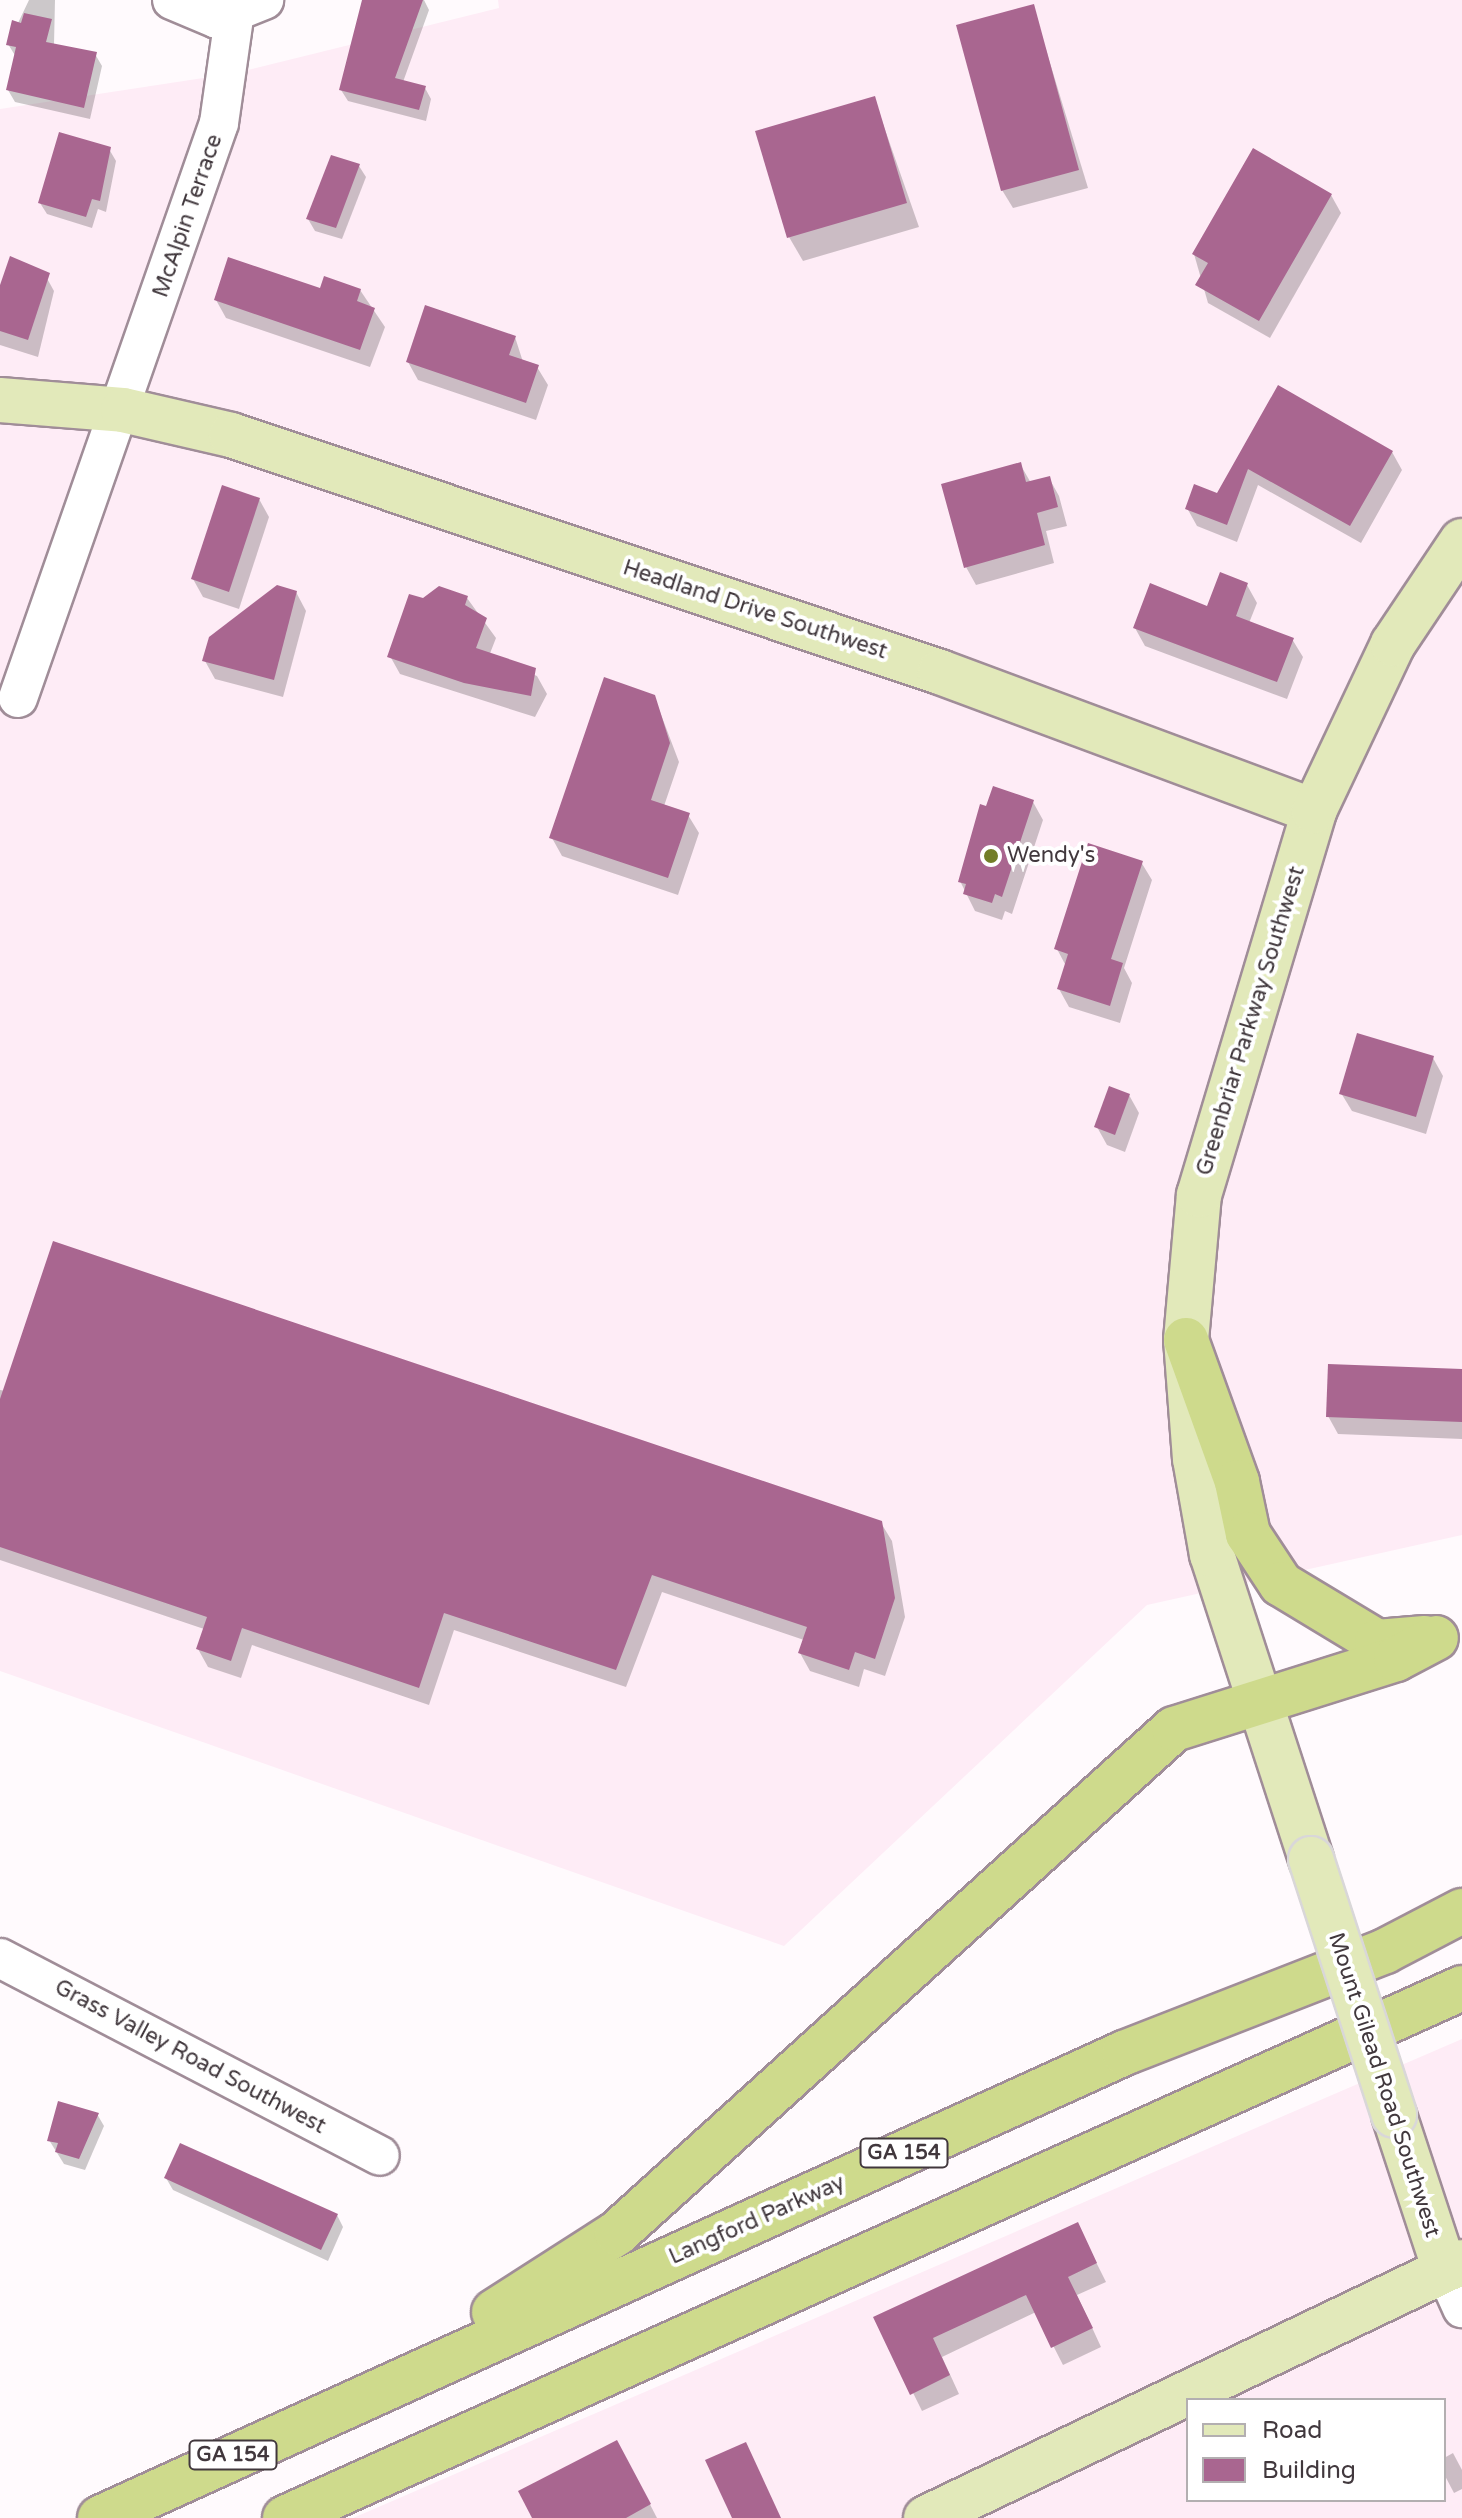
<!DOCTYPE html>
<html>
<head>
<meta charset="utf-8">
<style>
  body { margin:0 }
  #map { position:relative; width:1462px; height:2518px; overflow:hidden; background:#fffafd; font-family:"Varela Round",sans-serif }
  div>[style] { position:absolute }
  .built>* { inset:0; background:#feecf6 }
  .shadow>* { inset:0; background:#0003 }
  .building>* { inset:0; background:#a96690 }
  .roads { filter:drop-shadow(2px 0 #a08d98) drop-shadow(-2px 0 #a08d98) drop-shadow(0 2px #a08d98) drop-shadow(0 -2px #a08d98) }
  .minor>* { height:38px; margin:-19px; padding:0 19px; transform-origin:19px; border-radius:19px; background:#fff }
  .major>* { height:44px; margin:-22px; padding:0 22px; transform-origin:22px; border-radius:22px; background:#e2e9ba }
  .highway>* { height:44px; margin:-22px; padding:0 22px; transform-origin:22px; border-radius:22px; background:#ceda8c }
  .bridges { filter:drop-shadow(2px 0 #d9d7d8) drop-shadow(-2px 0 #d9d7d8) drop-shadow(0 2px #d9d7d8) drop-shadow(0 -2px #d9d7d8) }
  .major-bridge>* { height:44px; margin:-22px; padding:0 22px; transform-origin:22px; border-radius:22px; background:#e2e9ba }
  .dots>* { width:22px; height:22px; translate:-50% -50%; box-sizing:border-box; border:4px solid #fff; border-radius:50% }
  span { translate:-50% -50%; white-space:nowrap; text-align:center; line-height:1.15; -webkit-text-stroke:8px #fff; paint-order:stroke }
  .shield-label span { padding:2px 6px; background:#fff; border:2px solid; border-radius:6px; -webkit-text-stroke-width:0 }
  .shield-label { font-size:20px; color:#41383d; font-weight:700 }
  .street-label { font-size:22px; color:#41383d }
  .poi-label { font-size:22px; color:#41383d }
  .left { translate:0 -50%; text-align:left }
  .legend { position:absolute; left:1186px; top:2398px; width:260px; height:104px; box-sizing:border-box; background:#fff; border:2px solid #b3afb1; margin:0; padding:10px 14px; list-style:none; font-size:24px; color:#41383d }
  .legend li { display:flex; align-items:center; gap:16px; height:40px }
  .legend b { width:40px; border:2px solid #b3afb1 }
</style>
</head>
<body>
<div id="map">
  <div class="built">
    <i style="clip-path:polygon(498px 0,1462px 0,1462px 1535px,1147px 1605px,784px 1946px,0 1671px,0 109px,236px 73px,499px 8px)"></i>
    <i style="clip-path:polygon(evenodd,1462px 2039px,1462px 2518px,353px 2518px,1281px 2117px,1462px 2039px,1188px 2400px,1444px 2400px,1444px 2500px,1188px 2500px,1188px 2400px)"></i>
  </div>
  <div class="shadow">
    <i style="clip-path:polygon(29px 0,55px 0,54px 45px,95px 54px,102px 66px,90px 119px,15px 102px,8px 90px,16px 57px,8px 44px)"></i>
    <i style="clip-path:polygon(363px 0,424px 0,429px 10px,403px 82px,425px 88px,431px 99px,426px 121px,348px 101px,341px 90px)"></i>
    <i style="clip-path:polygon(1033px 7px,1088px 188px,1013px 208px,1002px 190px)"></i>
    <i style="clip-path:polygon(874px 98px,919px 227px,803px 261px,789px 237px)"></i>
    <i style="clip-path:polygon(109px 149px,116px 161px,106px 212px,98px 209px,92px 228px,47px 214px,40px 203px)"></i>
    <i style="clip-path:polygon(359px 166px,366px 177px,342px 239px,315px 231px,308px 219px)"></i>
    <i style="clip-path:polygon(1331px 195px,1341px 213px,1270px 338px,1208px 303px,1194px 254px)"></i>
    <i style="clip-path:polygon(44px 273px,54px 291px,38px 357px,0 345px,0 292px)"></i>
    <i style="clip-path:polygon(360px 290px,385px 327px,370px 367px,226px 318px,216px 300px)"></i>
    <i style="clip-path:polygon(515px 337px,523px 362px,537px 367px,548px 385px,536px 420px,418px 380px,408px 362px)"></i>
    <i style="clip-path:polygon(1278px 388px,1392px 452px,1402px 470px,1361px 543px,1258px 485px,1237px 542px,1197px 526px,1187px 508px,1218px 495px)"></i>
    <i style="clip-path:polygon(1020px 464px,1031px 483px,1049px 478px,1059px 496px,1067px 526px,1046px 531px,1054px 563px,976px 585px,966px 567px)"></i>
    <i style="clip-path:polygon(259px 499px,269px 517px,239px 609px,203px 597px,193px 579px)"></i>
    <i style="clip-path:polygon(1247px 585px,1257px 603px,1249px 623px,1292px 639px,1303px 657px,1287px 699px,1145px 646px,1135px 628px,1209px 608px)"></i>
    <i style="clip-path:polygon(296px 592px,306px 611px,283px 697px,215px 679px,205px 661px)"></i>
    <i style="clip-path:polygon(467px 598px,496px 638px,489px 656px,537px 676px,547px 694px,535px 717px,400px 674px,390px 656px,424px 601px)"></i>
    <i style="clip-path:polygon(654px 696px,679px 762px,664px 806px,688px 815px,699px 833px,678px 895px,562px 856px,552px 838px)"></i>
    <i style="clip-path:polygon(1033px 802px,1043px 820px,1012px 914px,1005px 911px,1002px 920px,975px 911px,960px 881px)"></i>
    <i style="clip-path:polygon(1141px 862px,1152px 880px,1124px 968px,1132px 983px,1120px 1023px,1069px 1007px,1059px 989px,1066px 966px,1057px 949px)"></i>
    <i style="clip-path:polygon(1433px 1058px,1443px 1076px,1426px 1134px,1352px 1111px,1341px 1093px)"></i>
    <i style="clip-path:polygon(1129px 1095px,1139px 1113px,1125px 1152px,1107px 1145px,1097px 1127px)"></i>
    <i style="clip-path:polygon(1462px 1371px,1462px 1439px,1338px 1434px,1328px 1416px)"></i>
    <i style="clip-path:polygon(0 1390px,881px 1523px,892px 1541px,905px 1617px,885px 1676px,864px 1669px,859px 1687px,810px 1671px,800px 1653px,804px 1640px,662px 1592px,626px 1687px,454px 1630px,429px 1705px,252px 1645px,241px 1678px,208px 1667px,198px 1649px,204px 1629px,0 1560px)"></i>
    <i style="clip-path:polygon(97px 2114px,104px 2126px,85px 2170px,64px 2164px,49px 2140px)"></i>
    <i style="clip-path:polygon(166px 2178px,337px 2215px,343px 2227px,328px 2261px,173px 2190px)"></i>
    <i style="clip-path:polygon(1077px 2224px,1106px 2282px,1077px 2295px,1101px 2347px,1063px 2365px,1036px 2312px,942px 2357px,959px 2394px,922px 2411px,876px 2318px)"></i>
    <i style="clip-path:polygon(1453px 2453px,1462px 2470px,1462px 2489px,1454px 2493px,1444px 2474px,1444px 2458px)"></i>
    <i style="clip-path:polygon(627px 2460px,657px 2518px,534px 2518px)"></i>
  </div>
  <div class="building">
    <i style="clip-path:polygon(362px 0,423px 0,395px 78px,426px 86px,419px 110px,339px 90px)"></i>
    <i style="clip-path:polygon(1034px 4px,1079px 170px,1001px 191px,956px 25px)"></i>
    <i style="clip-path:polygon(24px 13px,52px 19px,46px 42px,97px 52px,84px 108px,6px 90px,16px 47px,6px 45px,12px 20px,21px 23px)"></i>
    <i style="clip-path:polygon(875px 96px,907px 203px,787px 238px,755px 131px)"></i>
    <i style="clip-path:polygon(59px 132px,111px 147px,100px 201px,92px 199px,86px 217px,38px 203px)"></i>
    <i style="clip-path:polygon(1253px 148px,1332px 194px,1259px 321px,1195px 285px,1208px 263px,1192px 254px)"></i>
    <i style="clip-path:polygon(331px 155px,360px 164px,336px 228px,306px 219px)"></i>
    <i style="clip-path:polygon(10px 256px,50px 273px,28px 340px,0 331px,0 285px)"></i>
    <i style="clip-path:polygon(228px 257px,320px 288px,324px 276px,361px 289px,357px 301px,375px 308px,360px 350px,214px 300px)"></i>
    <i style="clip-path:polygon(425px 305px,516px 336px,509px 355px,539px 365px,526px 403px,406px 362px)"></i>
    <i style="clip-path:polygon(1278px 385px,1393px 451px,1350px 526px,1248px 469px,1227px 525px,1185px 509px,1194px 484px,1217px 493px)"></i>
    <i style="clip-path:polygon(1021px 462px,1026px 482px,1050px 476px,1058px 507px,1037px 513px,1045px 545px,964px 568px,941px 484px)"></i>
    <i style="clip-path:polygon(222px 485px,260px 498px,229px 592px,191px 579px)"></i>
    <i style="clip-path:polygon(1220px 572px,1248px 583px,1236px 616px,1294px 638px,1277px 682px,1133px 628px,1150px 583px,1207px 606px)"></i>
    <i style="clip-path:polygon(277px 585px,297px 591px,274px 680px,202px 661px,209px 637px)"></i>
    <i style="clip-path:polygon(439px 586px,468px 596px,465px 605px,487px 618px,476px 648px,536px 668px,531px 696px,464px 683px,387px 657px,409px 594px,423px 598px)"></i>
    <i style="clip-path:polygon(604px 677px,655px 695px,670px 743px,651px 800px,690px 813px,668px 878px,549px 838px)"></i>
    <i style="clip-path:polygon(993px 786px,1034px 800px,1002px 897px,995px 894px,992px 903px,963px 894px,966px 884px,958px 882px,980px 804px,986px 806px)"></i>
    <i style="clip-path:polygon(1088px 843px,1143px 861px,1111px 959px,1123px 963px,1110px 1006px,1057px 989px,1068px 954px,1054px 949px)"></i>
    <i style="clip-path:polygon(1357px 1033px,1434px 1056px,1416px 1117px,1339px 1094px)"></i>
    <i style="clip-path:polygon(1109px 1086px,1130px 1094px,1115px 1135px,1094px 1127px)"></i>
    <i style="clip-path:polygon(53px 1241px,882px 1521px,895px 1598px,875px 1659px,855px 1652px,849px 1670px,798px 1653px,807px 1627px,652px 1575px,616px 1670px,444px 1613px,419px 1688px,242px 1628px,231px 1661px,196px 1649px,207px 1617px,0 1547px,0 1399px)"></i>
    <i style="clip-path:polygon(1328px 1364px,1462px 1369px,1462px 1422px,1326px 1417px)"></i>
    <i style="clip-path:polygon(58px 2101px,99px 2113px,79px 2159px,55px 2152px,58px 2143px,47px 2141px)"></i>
    <i style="clip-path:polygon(180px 2143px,338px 2214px,321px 2250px,164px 2178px)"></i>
    <i style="clip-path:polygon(1078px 2222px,1097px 2263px,1068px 2277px,1093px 2328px,1051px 2348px,1026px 2295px,933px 2338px,950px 2375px,910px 2395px,873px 2317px)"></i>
    <i style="clip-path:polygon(617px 2440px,651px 2504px,626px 2518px,532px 2518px,518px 2491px)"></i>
    <i style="clip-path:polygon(746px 2442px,781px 2518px,732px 2518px,705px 2460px)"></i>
  </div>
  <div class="roads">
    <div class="minor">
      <i style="left:172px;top:0;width:49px;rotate:22.9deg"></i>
      <i style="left:217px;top:19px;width:51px;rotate:-22deg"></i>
      <i style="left:18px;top:698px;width:609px;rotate:-70.73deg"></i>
      <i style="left:219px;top:123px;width:106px;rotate:-81.9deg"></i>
      <i style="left:0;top:1958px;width:428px;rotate:27.5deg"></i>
      <i style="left:1445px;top:2270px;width:42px;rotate:65.9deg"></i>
    </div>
    <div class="major">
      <i style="left:0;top:400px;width:123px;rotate:4.6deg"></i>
      <i style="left:123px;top:410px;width:111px;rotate:13deg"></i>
      <i style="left:231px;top:435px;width:748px;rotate:18.48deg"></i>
      <i style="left:940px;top:672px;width:399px;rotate:20.4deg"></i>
      <i style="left:1311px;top:1859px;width:320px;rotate:-108deg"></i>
      <i style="left:1212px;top:1555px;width:97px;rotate:-100deg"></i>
      <i style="left:1195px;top:1459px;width:119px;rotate:-94.3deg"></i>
      <i style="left:1186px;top:1340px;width:146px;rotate:-84.9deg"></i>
      <i style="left:1199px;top:1195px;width:401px;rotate:-73.3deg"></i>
      <i style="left:1314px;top:811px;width:185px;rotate:-64.7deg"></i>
      <i style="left:1393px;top:644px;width:124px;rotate:-56.2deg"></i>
      <i style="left:1394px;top:2115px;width:163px;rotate:71.8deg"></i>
      <i style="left:926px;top:2518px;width:594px;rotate:-25.53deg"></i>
    </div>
    <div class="highway">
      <i style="left:1186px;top:1340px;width:151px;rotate:70.2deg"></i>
      <i style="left:1237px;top:1482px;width:53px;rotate:78.1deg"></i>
      <i style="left:1248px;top:1534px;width:60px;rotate:56.6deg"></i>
      <i style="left:1281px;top:1584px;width:112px;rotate:31.1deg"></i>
      <i style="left:1377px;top:1642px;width:48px;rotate:-4.8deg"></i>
      <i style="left:494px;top:2312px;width:146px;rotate:-32.7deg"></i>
      <i style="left:617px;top:2233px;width:751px;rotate:-42.14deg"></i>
      <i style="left:1174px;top:1729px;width:233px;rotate:-17.5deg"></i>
      <i style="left:1396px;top:1659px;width:45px;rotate:-27.7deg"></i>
      <i style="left:100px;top:2518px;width:1125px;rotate:-24.42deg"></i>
      <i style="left:1124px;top:2053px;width:280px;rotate:-21.3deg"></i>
      <i style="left:1385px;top:1951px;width:87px;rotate:-27.5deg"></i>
      <i style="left:285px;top:2518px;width:1291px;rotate:-24.24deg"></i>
    </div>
  </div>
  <div class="bridges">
    <div class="major-bridge">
      <i style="left:1311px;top:1859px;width:269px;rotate:72deg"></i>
    </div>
  </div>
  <div class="dots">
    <i style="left:991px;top:856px;background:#727d28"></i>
  </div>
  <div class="shield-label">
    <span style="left:904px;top:2153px">GA 154</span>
    <span style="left:233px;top:2455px">GA 154</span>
  </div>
  <div class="street-label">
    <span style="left:188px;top:216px;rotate:-71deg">McAlpin Terrace</span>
    <span style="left:755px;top:610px;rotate:18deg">Headland Drive Southwest</span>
    <span style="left:1251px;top:1021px;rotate:-73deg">Greenbriar Parkway Southwest</span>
    <span style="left:190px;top:2057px;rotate:28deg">Grass Valley Road Southwest</span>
    <span style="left:1384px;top:2085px;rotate:72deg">Mount Gilead Road Southwest</span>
    <span style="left:757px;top:2220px;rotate:-24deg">Langford Parkway</span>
  </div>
  <div class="poi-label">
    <span class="left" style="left:1007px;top:856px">Wendy's</span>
  </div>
  <ul class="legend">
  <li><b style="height:10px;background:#e2e9ba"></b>Road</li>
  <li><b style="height:22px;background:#a96690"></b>Building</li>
  </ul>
</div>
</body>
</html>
